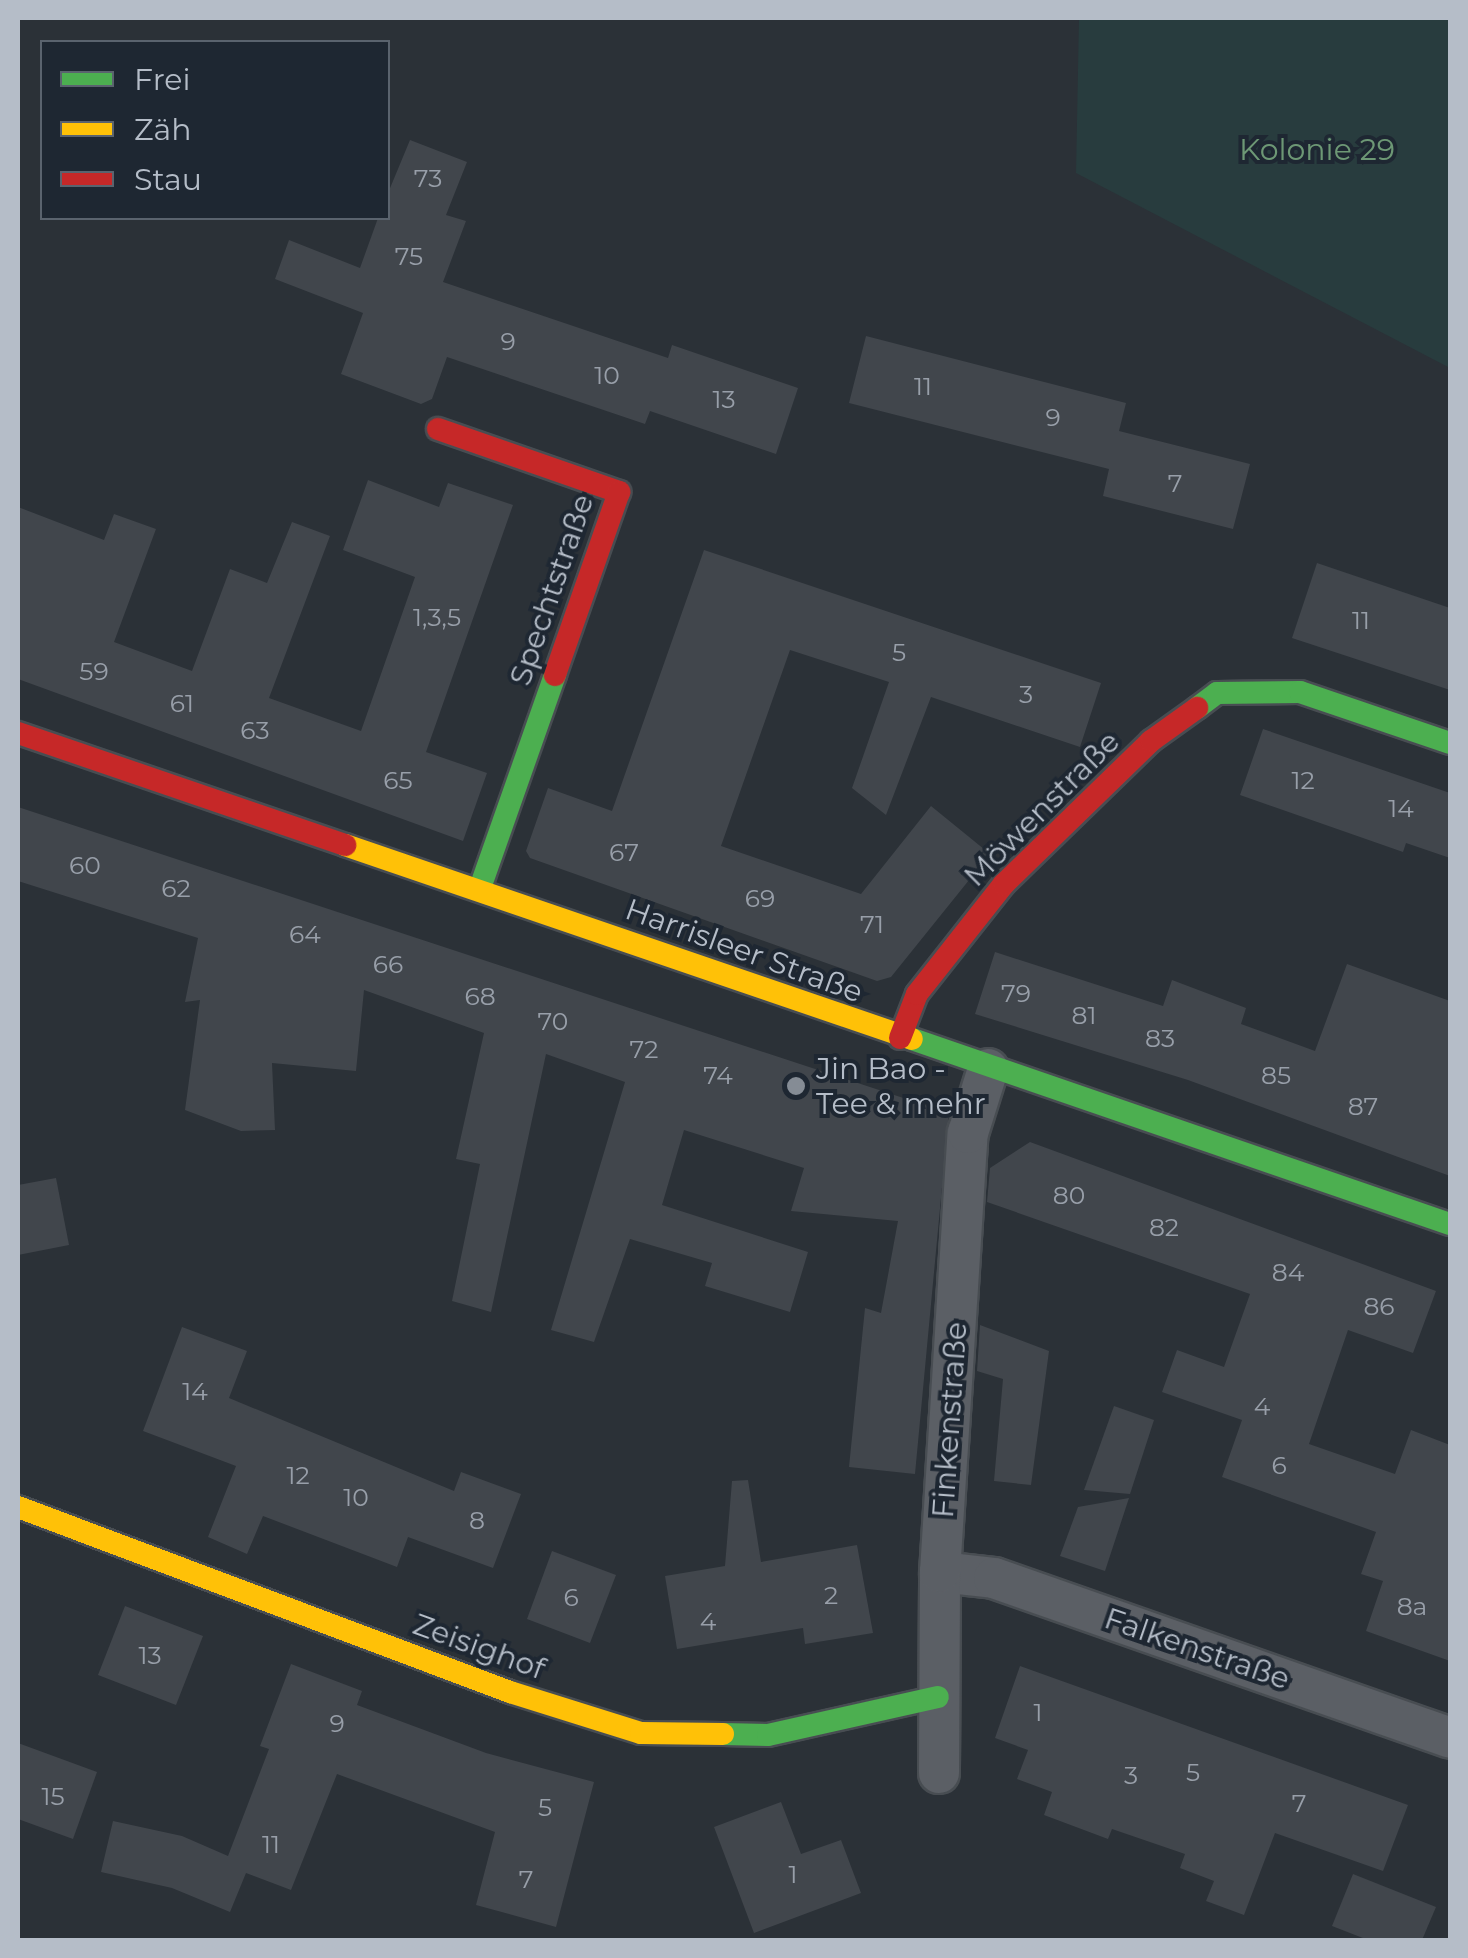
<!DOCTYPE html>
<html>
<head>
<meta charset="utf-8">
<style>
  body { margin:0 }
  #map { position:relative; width:1468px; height:1958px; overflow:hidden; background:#2b3137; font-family:Montserrat,sans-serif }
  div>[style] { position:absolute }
  .green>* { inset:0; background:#283c3e }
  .building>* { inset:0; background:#41464c }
  .roads { filter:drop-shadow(2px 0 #484d52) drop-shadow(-2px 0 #484d52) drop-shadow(0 2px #484d52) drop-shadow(0 -2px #484d52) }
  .street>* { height:40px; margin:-20px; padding:0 20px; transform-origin:20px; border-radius:20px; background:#5b5f65 }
  .fast>* { height:22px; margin:-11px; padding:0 11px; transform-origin:11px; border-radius:11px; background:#4caf50 }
  .slow>* { height:22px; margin:-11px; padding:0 11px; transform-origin:11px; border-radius:11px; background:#ffc107 }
  .jam>* { height:22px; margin:-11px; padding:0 11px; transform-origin:11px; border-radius:11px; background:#c62828 }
  .dots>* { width:28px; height:28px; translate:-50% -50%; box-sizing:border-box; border:5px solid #1e2732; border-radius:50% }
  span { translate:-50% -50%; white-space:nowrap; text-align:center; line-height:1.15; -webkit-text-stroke:8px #1e2732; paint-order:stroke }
  .number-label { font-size:25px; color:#989fa9 }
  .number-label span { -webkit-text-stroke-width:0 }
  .park-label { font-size:30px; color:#6d9875 }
  .street-label { font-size:30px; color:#b5bdc8 }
  .poi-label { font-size:30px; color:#b5bdc8 }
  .left { translate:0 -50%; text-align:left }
  .frame { position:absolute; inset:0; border:20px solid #b5bdc8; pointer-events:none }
  .legend { position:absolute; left:40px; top:40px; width:350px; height:180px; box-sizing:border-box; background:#1e2732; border:2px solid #5a636e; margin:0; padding:12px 18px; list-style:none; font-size:30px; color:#b5bdc8 }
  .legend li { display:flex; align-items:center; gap:20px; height:50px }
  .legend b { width:50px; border:2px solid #5a636e }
</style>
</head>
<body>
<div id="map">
  <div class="green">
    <i style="clip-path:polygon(1079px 18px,1450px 18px,1450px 368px,1076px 173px)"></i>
  </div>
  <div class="building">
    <i style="clip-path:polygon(410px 140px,467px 162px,446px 215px,466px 221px,443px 282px,668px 358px,672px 345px,798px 388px,776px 454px,650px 411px,645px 424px,447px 357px,432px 399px,421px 404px,341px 374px,363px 313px,275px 279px,289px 240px,360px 268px,378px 218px,388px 218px,388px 193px)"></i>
    <i style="clip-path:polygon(866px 336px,1126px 403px,1119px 431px,1250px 464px,1233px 529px,1103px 496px,1109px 469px,849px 403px)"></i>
    <i style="clip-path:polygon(368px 480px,439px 507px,448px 483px,513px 505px,426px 752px,487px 773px,463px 841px,18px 679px,18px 507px,104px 540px,114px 514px,156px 529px,114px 642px,192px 671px,230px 569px,267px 583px,292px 522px,330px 536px,269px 698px,361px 731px,415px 577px,343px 550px)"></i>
    <i style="clip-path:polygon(704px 550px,1101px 683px,1080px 747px,931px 697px,886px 815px,852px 788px,889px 682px,790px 650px,721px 846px,861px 894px,931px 806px,990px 854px,891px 977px,877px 981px,530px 858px,526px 851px,548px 788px,612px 811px)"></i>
    <i style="clip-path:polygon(1317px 563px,1450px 608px,1450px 690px,1292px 638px)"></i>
    <i style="clip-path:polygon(1263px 729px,1450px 793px,1450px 858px,1406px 843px,1403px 852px,1240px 795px)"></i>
    <i style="clip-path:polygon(18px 807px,949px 1113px,915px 1474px,849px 1467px,865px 1308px,881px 1313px,898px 1221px,791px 1211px,804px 1168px,684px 1130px,662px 1205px,808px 1252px,790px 1312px,705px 1286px,712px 1263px,630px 1239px,594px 1342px,551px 1330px,625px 1082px,546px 1054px,491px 1312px,452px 1301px,480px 1164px,456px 1159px,484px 1033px,364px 990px,356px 1071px,272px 1063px,275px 1130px,241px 1131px,185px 1110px,200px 1000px,185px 1002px,198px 938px,18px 881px)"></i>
    <i style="clip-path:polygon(995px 952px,1163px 1006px,1172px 980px,1246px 1008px,1241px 1024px,1315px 1051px,1347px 964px,1450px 1001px,1450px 1176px,1188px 1080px,975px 1014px)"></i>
    <i style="clip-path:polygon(1030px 1142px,1436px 1291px,1413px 1353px,1348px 1330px,1309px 1444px,1395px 1474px,1411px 1430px,1450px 1445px,1450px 1661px,1366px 1631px,1383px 1581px,1361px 1574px,1376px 1532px,1222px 1477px,1242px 1420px,1162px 1392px,1177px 1350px,1224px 1367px,1250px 1294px,987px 1202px,990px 1168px)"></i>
    <i style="clip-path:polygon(56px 1178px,69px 1245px,18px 1255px,18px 1185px)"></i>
    <i style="clip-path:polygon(980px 1325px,1049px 1351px,1031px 1485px,994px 1481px,1003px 1379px,977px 1371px)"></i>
    <i style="clip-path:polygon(182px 1327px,247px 1351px,229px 1398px,454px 1491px,461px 1472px,521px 1494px,493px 1568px,408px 1537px,397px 1567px,263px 1516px,247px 1554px,208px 1537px,236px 1466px,143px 1431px)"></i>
    <i style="clip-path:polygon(1114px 1406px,1154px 1420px,1130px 1494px,1084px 1490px)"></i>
    <i style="clip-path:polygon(748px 1480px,761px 1562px,857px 1545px,873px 1633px,805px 1644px,803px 1628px,677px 1649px,665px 1576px,725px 1566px,732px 1481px)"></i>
    <i style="clip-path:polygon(1129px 1498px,1105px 1571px,1060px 1556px,1078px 1507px)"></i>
    <i style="clip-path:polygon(552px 1551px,616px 1575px,590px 1643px,527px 1619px)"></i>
    <i style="clip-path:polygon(125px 1606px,203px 1636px,176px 1705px,98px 1675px)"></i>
    <i style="clip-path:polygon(291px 1664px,362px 1691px,357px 1705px,486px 1753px,594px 1782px,556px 1927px,476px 1905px,495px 1832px,337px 1774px,291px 1890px,246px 1873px,230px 1912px,172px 1888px,101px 1872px,113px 1821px,182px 1836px,228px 1856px,269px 1749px,260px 1746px)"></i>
    <i style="clip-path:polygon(1020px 1666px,1408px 1805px,1383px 1871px,1275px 1833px,1244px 1915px,1206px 1901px,1214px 1881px,1180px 1868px,1185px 1854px,1112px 1829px,1108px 1839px,1044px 1815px,1052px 1792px,1017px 1779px,1028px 1750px,995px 1738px)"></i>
    <i style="clip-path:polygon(18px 1743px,97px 1772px,73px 1839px,18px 1819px)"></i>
    <i style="clip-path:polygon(781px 1802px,801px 1854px,841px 1840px,861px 1893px,754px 1933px,714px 1827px)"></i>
    <i style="clip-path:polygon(1353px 1874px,1436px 1907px,1422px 1940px,1368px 1940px,1332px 1926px)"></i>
  </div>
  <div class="roads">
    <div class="street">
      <i style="left:940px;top:1572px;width:54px;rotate:6.3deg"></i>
      <i style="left:994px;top:1578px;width:483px;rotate:19.3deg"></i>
      <i style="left:939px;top:1773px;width:201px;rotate:-89.7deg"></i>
      <i style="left:940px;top:1572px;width:440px;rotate:-86.4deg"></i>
      <i style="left:968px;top:1133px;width:67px;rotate:-72.6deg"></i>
    </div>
    <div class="fast">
      <i style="left:1197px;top:708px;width:25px;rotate:-37deg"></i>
      <i style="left:1217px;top:693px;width:83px;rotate:-0.7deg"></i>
      <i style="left:1300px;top:692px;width:158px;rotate:18.8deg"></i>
      <i style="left:480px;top:888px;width:226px;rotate:-70.6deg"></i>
      <i style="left:912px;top:1039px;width:569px;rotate:18.98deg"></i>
      <i style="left:723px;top:1734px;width:45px;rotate:1.3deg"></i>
      <i style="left:768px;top:1735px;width:174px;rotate:-12.6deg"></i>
    </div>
    <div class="slow">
      <i style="left:345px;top:845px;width:599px;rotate:18.89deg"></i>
      <i style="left:18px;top:1507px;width:526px;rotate:20.61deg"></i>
      <i style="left:510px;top:1692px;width:137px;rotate:17.4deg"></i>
      <i style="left:641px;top:1733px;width:82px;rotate:0.7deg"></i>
    </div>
    <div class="jam">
      <i style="left:438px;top:429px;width:192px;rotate:19.2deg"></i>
      <i style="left:619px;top:492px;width:194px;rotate:109.3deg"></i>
      <i style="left:18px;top:733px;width:346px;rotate:18.9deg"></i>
      <i style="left:900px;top:1038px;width:47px;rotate:-68.9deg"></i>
      <i style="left:917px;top:994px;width:140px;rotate:-51.7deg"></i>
      <i style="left:1004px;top:884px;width:205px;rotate:-44.2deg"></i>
      <i style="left:1151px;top:741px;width:57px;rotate:-35.7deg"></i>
    </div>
  </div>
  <div class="dots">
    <i style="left:796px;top:1086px;background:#858c95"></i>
  </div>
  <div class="number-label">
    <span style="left:428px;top:178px">73</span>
    <span style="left:409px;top:256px">75</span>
    <span style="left:508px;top:341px">9</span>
    <span style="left:607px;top:375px">10</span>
    <span style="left:923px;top:386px">11</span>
    <span style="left:724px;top:399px">13</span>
    <span style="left:1053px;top:417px">9</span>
    <span style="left:1175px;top:483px">7</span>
    <span style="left:437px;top:617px">1,3,5</span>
    <span style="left:1361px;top:620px">11</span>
    <span style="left:899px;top:652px">5</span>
    <span style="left:94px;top:671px">59</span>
    <span style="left:1026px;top:694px">3</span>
    <span style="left:182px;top:703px">61</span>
    <span style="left:255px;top:730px">63</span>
    <span style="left:398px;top:780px">65</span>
    <span style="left:1303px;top:780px">12</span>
    <span style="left:1401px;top:808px">14</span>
    <span style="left:624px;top:852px">67</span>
    <span style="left:85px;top:865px">60</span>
    <span style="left:176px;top:888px">62</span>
    <span style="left:760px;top:898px">69</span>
    <span style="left:872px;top:924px">71</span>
    <span style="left:305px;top:934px">64</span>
    <span style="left:388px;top:964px">66</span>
    <span style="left:1016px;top:993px">79</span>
    <span style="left:480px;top:996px">68</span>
    <span style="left:1084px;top:1015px">81</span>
    <span style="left:553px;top:1021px">70</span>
    <span style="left:1160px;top:1038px">83</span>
    <span style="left:644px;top:1049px">72</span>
    <span style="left:718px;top:1075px">74</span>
    <span style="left:1276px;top:1075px">85</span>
    <span style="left:1363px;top:1106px">87</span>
    <span style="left:1069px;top:1195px">80</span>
    <span style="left:1164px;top:1227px">82</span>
    <span style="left:1288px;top:1272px">84</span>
    <span style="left:1379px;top:1306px">86</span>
    <span style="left:195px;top:1391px">14</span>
    <span style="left:1262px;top:1406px">4</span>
    <span style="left:1279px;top:1465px">6</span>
    <span style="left:298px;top:1475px">12</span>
    <span style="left:356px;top:1497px">10</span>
    <span style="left:477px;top:1520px">8</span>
    <span style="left:831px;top:1595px">2</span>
    <span style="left:571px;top:1597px">6</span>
    <span style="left:1412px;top:1606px">8a</span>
    <span style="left:708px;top:1621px">4</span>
    <span style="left:150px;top:1655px">13</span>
    <span style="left:1038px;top:1712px">1</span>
    <span style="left:337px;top:1723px">9</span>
    <span style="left:1193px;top:1772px">5</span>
    <span style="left:1131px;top:1775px">3</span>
    <span style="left:53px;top:1796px">15</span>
    <span style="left:1299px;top:1803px">7</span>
    <span style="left:545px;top:1807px">5</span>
    <span style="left:271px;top:1844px">11</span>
    <span style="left:793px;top:1874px">1</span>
    <span style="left:526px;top:1879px">7</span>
  </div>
  <div class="park-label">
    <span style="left:1317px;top:150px">Kolonie 29</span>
  </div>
  <div class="street-label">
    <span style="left:552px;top:590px;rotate:-71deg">Spechtstraße</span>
    <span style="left:1042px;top:809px;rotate:-45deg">Möwenstraße</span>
    <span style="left:744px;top:951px;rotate:20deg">Harrisleer Straße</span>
    <span style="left:950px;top:1420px;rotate:-86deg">Finkenstraße</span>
    <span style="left:479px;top:1647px;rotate:20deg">Zeisighof</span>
    <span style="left:1197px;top:1649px;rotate:19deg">Falkenstraße</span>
  </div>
  <div class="poi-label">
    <span class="left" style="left:816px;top:1086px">Jin Bao -<br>Tee &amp; mehr</span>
  </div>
  <div class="frame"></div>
  <ul class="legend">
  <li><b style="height:12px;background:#4caf50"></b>Frei</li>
  <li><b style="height:12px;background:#ffc107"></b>Zäh</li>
  <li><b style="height:12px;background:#c62828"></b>Stau</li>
  </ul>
</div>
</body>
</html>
